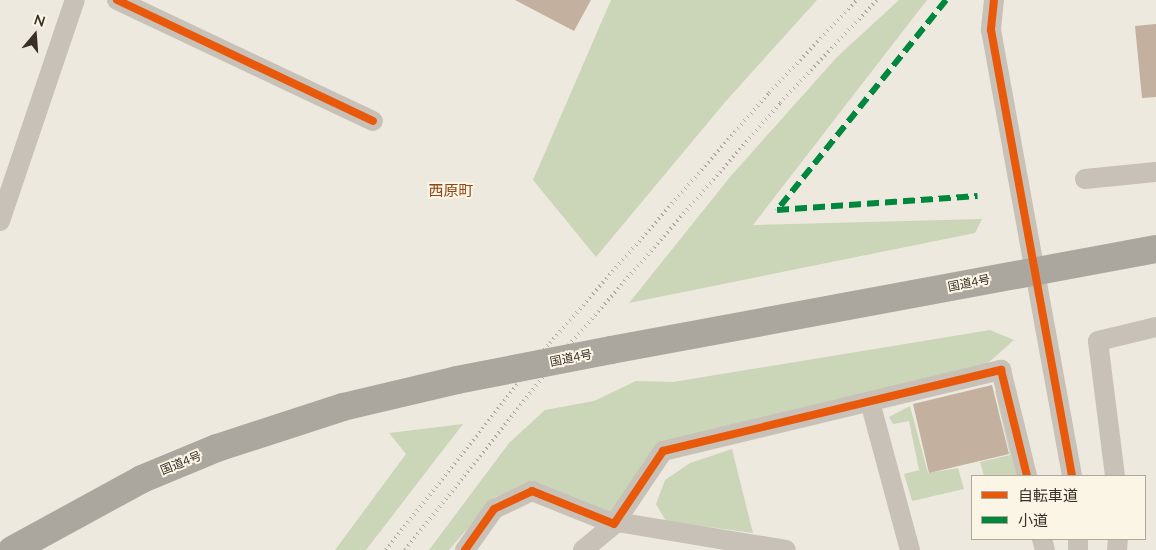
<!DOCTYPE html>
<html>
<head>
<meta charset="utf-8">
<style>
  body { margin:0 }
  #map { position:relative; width:1156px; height:550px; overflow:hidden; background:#eee9df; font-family:Lato,"Noto Sans JP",sans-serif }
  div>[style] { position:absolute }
  .green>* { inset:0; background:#cbd5b8 }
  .building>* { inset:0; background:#c3b09f }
  .minor>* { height:20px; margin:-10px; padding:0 10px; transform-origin:10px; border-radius:10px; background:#c7c1b8 }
  .trunk>* { height:28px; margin:-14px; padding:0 14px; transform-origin:14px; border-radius:14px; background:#aca79e }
  .rail>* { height:4px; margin-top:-2px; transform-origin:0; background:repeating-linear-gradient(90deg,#aeaaa3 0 1px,transparent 0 5px) }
  .trunk-bridge>* { height:28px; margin:-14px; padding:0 14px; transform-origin:14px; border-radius:14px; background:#aca79e }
  .quiet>* { height:6px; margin-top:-3px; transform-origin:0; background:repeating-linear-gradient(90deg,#00873e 0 12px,transparent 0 18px) }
  .cycleway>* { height:8px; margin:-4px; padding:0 4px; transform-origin:4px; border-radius:4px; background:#e8590c }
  span { translate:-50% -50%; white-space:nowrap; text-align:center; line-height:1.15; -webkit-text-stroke:4px #fbf5e6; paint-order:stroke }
  .street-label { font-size:12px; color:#382f26 }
  .quarter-label { font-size:15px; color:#8e4818 }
  .legend { position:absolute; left:971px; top:475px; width:175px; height:65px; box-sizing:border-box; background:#fbf5e6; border:1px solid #ada699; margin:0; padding:6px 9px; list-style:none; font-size:15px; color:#382f26 }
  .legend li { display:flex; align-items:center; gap:10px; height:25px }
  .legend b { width:25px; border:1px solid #ada699 }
  .north { position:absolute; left:10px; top:10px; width:50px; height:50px; -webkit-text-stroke:4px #fbf5e6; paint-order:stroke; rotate:18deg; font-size:14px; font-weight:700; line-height:20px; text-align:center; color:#382f26 }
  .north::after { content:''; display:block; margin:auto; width:18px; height:22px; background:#382f26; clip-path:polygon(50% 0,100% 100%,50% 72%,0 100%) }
</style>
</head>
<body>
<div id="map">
  <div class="green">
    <i style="clip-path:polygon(611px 0,817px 0,726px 101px,596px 257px,533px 180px)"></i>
    <i style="clip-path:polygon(899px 0,927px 0,753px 225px,982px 219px,975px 233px,629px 303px,730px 177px,837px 57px)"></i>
    <i style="clip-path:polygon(990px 330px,1014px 340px,988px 363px,654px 447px,611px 513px,537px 484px,495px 497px,449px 550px,429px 550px,509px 443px,545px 410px,594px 401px,636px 381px,673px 382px)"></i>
    <i style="clip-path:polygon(995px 391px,1000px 392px,1023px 476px,984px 476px,980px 462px,1010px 455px)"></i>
    <i style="clip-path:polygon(910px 406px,928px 473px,958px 468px,964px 489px,912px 501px,904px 474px,919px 470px,909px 421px,893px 424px,889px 417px)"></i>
    <i style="clip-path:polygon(463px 424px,366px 550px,335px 550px,406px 454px,389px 433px)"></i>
    <i style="clip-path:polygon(732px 449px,753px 533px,666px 521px,656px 504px,665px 480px,690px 463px)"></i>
  </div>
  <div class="building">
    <i style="clip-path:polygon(515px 0,591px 0,574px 31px)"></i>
    <i style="clip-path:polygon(1156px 24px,1156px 97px,1142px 98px,1135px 26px)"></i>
    <i style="clip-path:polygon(992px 385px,1009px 454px,929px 473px,913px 404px)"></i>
  </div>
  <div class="minor">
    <i style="left:117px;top:0;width:283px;rotate:25.3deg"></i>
    <i style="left:994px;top:0;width:30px;rotate:96deg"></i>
    <i style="left:991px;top:30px;width:453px;rotate:79.7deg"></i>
    <i style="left:1085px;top:179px;width:71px;rotate:-5.6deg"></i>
    <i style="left:0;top:221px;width:233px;rotate:-71.3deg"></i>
    <i style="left:870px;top:402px;width:153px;rotate:74.9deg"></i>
    <i style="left:1115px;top:476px;width:136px;rotate:-97.2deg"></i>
    <i style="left:1098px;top:341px;width:60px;rotate:-13.6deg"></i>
    <i style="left:1042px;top:539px;width:11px;rotate:75deg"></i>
    <i style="left:465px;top:550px;width:50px;rotate:-54.7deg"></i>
    <i style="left:494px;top:509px;width:42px;rotate:-25.3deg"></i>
    <i style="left:532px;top:491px;width:88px;rotate:21.9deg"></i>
    <i style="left:614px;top:524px;width:88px;rotate:-56.1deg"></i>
    <i style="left:663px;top:451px;width:348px;rotate:-13.5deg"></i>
    <i style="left:1001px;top:370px;width:109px;rotate:76.2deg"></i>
    <i style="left:583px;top:550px;width:44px;rotate:-39.5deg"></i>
    <i style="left:617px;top:522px;width:171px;rotate:9.4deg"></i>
    <i style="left:1078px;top:550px;width:11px;rotate:-90deg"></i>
    <i style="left:1117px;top:550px;width:11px;rotate:-85deg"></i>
  </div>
  <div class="trunk">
    <i style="left:611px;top:350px;width:554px;rotate:-10.5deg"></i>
    <i style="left:12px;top:550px;width:148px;rotate:-28.6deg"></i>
    <i style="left:142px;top:479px;width:81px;rotate:-22.5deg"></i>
    <i style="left:217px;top:448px;width:133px;rotate:-18deg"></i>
    <i style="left:343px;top:407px;width:117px;rotate:-13.3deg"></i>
  </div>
  <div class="rail">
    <i style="left:386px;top:550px;width:264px;rotate:-51.6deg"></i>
    <i style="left:550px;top:343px;width:332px;rotate:-48.8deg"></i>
    <i style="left:769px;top:93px;width:128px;rotate:-46.6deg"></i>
    <i style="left:405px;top:550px;width:252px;rotate:-51.4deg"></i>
    <i style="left:562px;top:353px;width:332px;rotate:-48.9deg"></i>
    <i style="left:780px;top:103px;width:141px;rotate:-46.7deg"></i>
  </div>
  <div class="trunk-bridge">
    <i style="left:457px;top:380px;width:157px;rotate:-11deg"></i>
  </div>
  <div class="quiet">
    <i style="left:946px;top:0;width:270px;rotate:128.8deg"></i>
    <i style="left:777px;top:210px;width:201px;rotate:-4deg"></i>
  </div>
  <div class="cycleway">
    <i style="left:117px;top:0;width:283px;rotate:25.3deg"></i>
    <i style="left:994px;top:0;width:30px;rotate:96deg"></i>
    <i style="left:991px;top:30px;width:453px;rotate:79.7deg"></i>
    <i style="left:465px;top:550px;width:50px;rotate:-54.7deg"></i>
    <i style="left:494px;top:509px;width:42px;rotate:-25.3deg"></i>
    <i style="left:532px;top:491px;width:88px;rotate:21.9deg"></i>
    <i style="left:614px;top:524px;width:88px;rotate:-56.1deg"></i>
    <i style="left:663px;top:451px;width:348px;rotate:-13.5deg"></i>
    <i style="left:1001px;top:370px;width:109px;rotate:76.2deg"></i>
  </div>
  <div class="street-label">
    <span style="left:969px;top:283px;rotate:-11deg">国道4号</span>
    <span style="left:571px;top:358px;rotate:-11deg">国道4号</span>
    <span style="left:181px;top:463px;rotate:-22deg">国道4号</span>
  </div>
  <div class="quarter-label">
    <span style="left:451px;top:191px">西原町</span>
  </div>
  <ul class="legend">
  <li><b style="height:6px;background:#e8590c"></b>自転車道</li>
  <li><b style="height:6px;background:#00873e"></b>小道</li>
  </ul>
  <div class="north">N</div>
</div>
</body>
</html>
